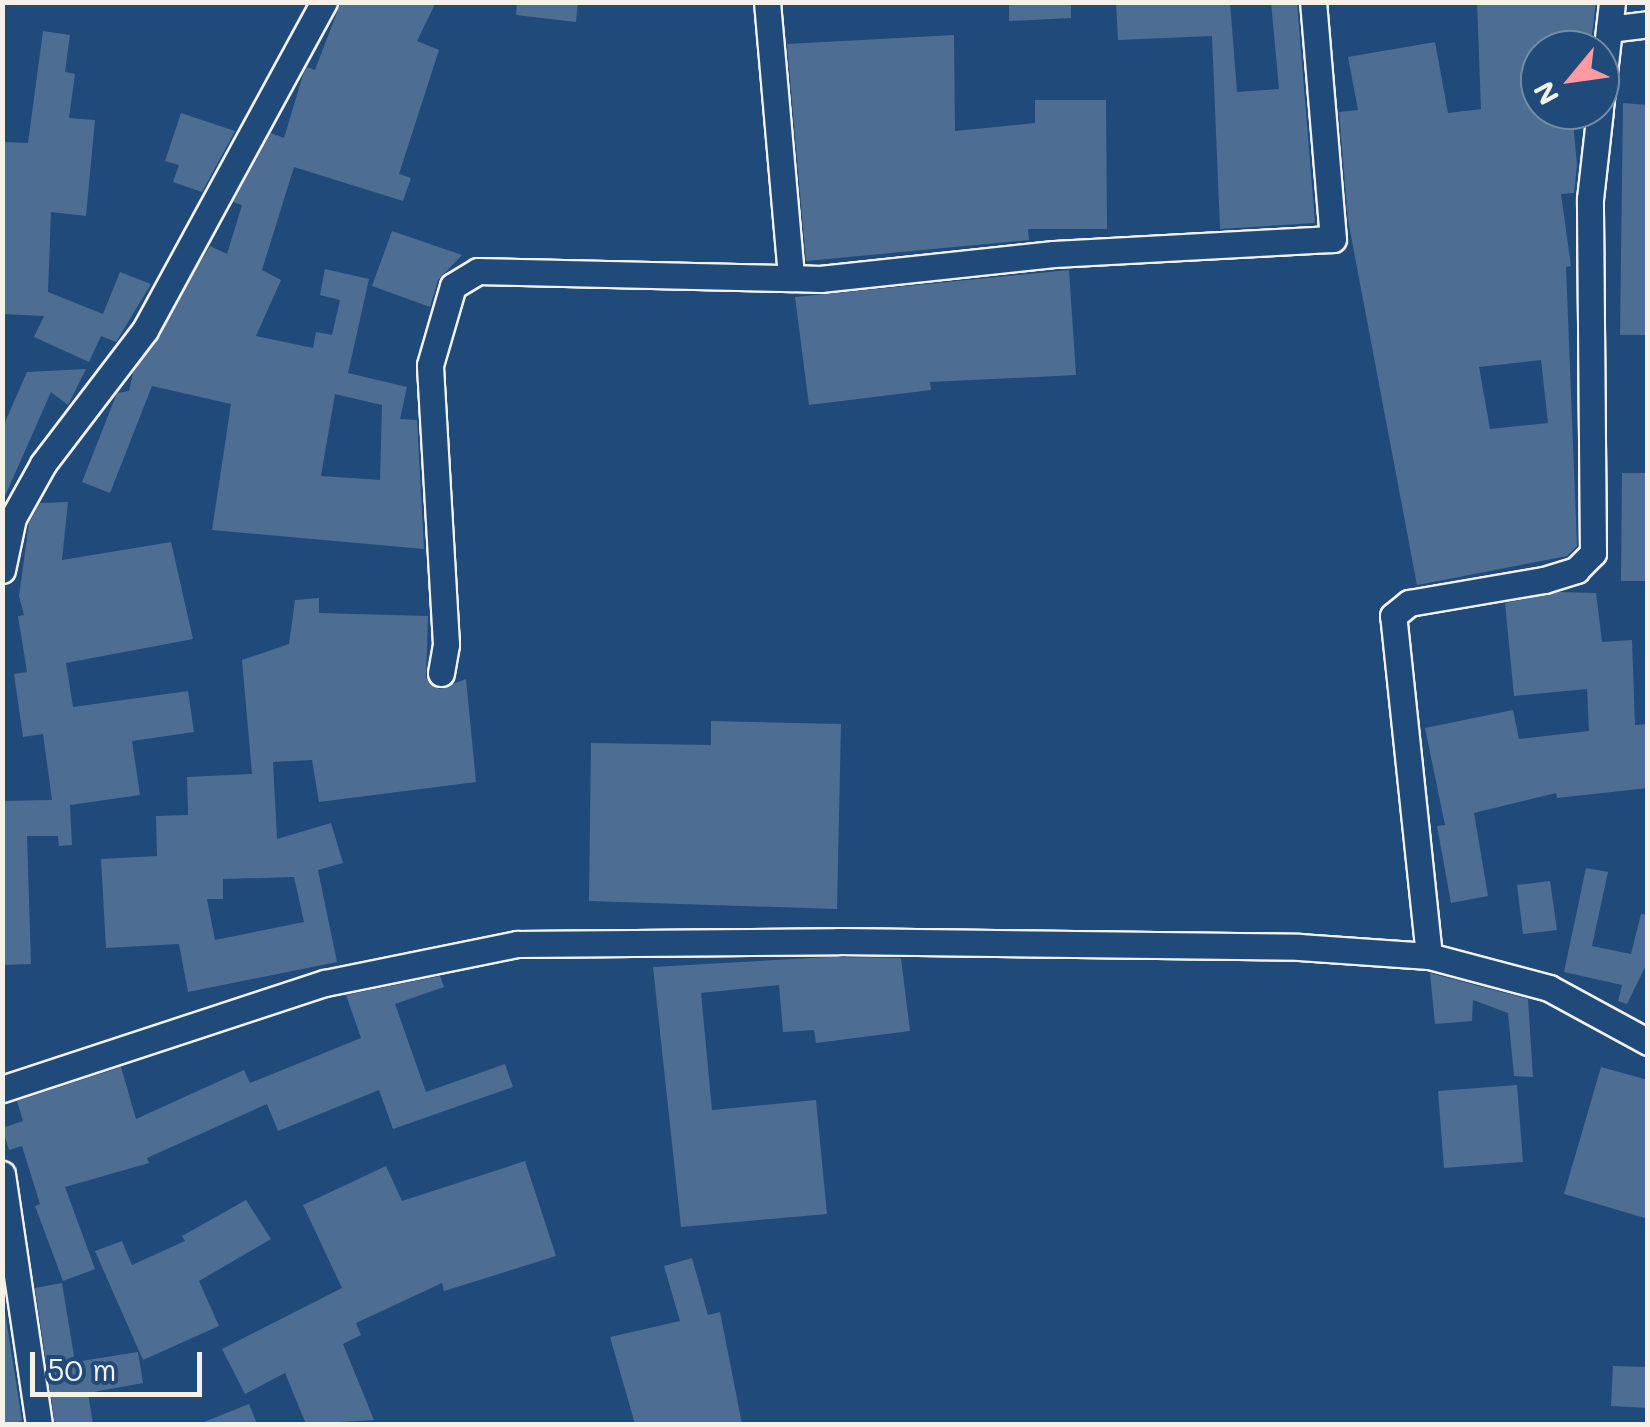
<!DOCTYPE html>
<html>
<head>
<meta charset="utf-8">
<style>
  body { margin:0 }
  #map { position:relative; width:1650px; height:1427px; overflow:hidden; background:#1f4a7a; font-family:Mali,sans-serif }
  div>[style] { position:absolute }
  .building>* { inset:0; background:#4d6e92 }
  .roads { filter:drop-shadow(2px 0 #f4f1e8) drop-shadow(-2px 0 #f4f1e8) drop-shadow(0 2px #f4f1e8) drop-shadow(0 -2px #f4f1e8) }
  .minor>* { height:25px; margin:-12.5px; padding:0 12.5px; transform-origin:12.5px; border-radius:12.5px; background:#1f4a7a }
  span { translate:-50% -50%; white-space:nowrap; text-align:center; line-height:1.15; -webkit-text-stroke:10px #1f4a7a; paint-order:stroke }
  .frame { position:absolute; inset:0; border:5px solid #f4f1e8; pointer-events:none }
  .north { position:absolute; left:1520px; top:30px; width:100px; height:100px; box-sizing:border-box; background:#1f4a7a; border:2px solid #748da6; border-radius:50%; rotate:241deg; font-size:28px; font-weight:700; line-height:40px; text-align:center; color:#f4f1e8 }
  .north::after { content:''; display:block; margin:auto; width:35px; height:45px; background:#ff9aa2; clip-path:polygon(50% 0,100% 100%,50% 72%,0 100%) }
  .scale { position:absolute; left:30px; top:1352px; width:172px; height:45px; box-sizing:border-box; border:5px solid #f4f1e8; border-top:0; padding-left:12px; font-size:30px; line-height:35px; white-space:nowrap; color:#f4f1e8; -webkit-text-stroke:8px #1f4a7a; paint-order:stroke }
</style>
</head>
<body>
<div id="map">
  <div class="building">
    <i style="clip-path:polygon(evenodd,341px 2px,436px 2px,417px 41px,439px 50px,399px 174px,411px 178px,403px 201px,294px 167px,262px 270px,281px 280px,256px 336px,313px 348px,316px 332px,332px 335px,340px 300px,320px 295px,325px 269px,369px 279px,348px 373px,407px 387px,400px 419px,417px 420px,424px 549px,212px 530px,231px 404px,152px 386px,110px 493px,82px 482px,117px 393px,129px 391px,133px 373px,210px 246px,227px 254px,242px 205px,233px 202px,271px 133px,284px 138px,303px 75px,307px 67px,315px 70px,341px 2px,335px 394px,382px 405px,380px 480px,321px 476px,335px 394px)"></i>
    <i style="clip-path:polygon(517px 2px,578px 2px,576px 22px,516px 15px)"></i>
    <i style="clip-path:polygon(1009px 2px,1071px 2px,1071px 18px,1009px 21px)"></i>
    <i style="clip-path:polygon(1116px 2px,1230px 2px,1237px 92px,1279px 89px,1271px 2px,1297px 2px,1315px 223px,1220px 229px,1212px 36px,1118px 40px)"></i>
    <i style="clip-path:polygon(evenodd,1477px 2px,1596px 2px,1590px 50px,1540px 50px,1540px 110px,1572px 110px,1577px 165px,1574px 193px,1561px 194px,1571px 266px,1566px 267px,1577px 546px,1567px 556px,1417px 585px,1348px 220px,1339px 112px,1358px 110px,1348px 57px,1435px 42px,1448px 113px,1481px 109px,1477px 2px,1541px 360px,1548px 423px,1490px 429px,1479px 367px,1541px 360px)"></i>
    <i style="clip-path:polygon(43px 31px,70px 35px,65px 72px,75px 74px,69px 118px,95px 120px,86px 216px,51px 212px,48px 292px,103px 314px,120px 272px,151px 284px,116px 342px,101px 336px,89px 362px,34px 337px,44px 316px,2px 314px,2px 142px,28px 143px)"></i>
    <i style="clip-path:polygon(954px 35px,955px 131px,1035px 123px,1035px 100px,1106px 100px,1107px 229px,1028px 229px,1029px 240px,806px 261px,787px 44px)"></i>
    <i style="clip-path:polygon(1623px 103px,1648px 105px,1648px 335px,1620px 335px)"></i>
    <i style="clip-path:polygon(181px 113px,235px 131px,202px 192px,173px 182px,179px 165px,165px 161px)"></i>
    <i style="clip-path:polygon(392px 231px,462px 255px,438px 280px,430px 307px,372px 286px)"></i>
    <i style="clip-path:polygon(1069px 270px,1076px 375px,930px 382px,931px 390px,809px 405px,795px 297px)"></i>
    <i style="clip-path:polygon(86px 369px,68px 405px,51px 392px,2px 503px,2px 429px,27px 372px)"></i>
    <i style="clip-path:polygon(1622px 473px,1648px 473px,1648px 581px,1621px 581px)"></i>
    <i style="clip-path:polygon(68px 502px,62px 560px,171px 542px,193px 639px,66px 663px,73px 707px,188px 691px,194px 732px,132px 741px,140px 795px,70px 805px,72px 845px,59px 846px,58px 836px,27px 836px,31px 964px,2px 965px,2px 801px,52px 800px,43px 734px,23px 737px,14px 674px,27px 672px,18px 616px,24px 615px,19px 596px,29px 523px,40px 503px)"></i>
    <i style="clip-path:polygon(1558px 592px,1596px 593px,1602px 642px,1632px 640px,1635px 725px,1648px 724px,1648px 788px,1557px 798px,1556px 793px,1474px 813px,1488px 896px,1451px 903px,1437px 826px,1445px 825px,1425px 728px,1513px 710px,1519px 739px,1589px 731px,1587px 689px,1514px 696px,1505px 603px)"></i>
    <i style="clip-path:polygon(evenodd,319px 598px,319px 613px,428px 616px,426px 678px,439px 689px,466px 679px,476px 782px,319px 802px,312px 760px,273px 762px,277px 839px,331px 823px,343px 863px,318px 870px,337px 962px,188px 992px,179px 944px,106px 948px,101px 859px,157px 856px,156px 816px,188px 815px,187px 777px,252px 774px,242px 660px,289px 644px,295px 600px,319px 598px,294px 877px,304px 922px,215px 940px,207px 899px,223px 899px,223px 879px,294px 877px)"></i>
    <i style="clip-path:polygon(711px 721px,841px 724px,837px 909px,589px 901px,591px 743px,711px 745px)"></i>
    <i style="clip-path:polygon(1586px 868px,1608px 872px,1592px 946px,1631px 954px,1641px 914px,1648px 915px,1648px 961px,1627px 1004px,1618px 1001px,1622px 985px,1564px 972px)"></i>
    <i style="clip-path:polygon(1550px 881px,1557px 930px,1523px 934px,1517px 885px)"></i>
    <i style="clip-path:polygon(830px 957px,901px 958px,910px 1031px,816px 1043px,814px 1030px,783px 1032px,779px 985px,701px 993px,712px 1110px,816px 1100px,827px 1214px,681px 1227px,653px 967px)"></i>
    <i style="clip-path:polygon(1430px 973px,1528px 999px,1533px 1077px,1514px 1076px,1508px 1013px,1473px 1000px,1472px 1021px,1435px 1024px)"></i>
    <i style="clip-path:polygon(440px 976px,444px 987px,395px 1004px,426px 1092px,505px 1064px,513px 1087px,393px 1129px,379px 1090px,278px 1131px,267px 1104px,147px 1158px,149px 1163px,65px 1187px,95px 1269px,63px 1281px,35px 1206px,40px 1204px,22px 1146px,9px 1150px,2px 1128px,23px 1121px,17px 1101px,121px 1067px,136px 1119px,244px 1070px,250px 1083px,361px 1038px,346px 995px)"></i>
    <i style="clip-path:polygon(1601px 1067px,1648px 1080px,1648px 1219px,1564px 1194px)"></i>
    <i style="clip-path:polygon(1517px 1085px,1523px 1162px,1444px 1168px,1438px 1091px)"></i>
    <i style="clip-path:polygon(525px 1161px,556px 1256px,444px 1291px,442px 1283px,356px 1323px,361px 1335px,343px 1344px,374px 1420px,306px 1424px,285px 1373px,245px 1394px,222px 1349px,342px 1288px,303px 1205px,386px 1166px,402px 1201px)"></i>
    <i style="clip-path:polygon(246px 1200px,271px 1239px,199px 1281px,219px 1326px,143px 1360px,95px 1251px,122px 1241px,132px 1265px,185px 1241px,182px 1236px)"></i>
    <i style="clip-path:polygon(692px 1258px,708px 1315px,720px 1312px,742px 1424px,635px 1424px,610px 1337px,680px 1321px,664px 1266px)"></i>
    <i style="clip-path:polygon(62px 1283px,75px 1362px,138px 1352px,143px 1383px,88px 1393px,93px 1424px,55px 1424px,35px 1288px)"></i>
    <i style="clip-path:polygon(2px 1293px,22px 1421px,7px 1424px,2px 1424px)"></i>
    <i style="clip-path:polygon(1613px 1366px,1648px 1367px,1648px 1408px,1611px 1406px)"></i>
    <i style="clip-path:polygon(249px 1404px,257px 1424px,199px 1424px)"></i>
  </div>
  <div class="roads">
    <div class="minor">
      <i style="left:767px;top:2px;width:277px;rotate:85deg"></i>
      <i style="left:791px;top:278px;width:29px;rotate:2deg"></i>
      <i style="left:820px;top:279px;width:235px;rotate:-6.1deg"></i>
      <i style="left:1054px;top:254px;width:279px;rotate:-3.1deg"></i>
      <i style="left:1333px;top:239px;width:238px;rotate:-94.8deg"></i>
      <i style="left:1609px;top:29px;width:39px;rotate:-7deg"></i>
      <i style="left:1600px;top:108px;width:107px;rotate:-83.5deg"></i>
      <i style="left:2px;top:570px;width:53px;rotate:-78.1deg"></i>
      <i style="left:13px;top:518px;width:62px;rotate:-60.9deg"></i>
      <i style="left:43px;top:464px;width:168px;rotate:-52.7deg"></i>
      <i style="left:145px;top:330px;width:374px;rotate:-61.4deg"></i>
      <i style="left:441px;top:673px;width:29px;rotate:-80deg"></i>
      <i style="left:446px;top:644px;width:279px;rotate:-93.3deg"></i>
      <i style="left:430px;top:365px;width:82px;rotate:-73.8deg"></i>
      <i style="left:453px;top:286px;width:29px;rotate:-31deg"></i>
      <i style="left:478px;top:271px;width:313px;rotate:1.3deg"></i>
      <i style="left:1429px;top:956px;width:342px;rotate:-96deg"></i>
      <i style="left:1393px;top:616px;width:21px;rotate:-39deg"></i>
      <i style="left:1409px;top:603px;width:137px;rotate:-9.7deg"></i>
      <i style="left:1544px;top:580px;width:34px;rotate:-17deg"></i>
      <i style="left:1576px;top:570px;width:24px;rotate:-45deg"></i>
      <i style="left:1593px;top:553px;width:354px;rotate:-90.5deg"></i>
      <i style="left:1590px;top:199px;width:90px;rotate:-83.6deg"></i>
      <i style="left:2px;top:1089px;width:340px;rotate:-18.2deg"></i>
      <i style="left:325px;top:983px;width:196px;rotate:-11.5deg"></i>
      <i style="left:517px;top:944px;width:321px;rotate:-0.5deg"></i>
      <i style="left:838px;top:941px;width:461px;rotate:0.7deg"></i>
      <i style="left:1299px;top:947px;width:130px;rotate:4deg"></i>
      <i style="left:1429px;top:956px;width:124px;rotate:14.9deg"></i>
      <i style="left:1549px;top:988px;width:113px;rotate:28.6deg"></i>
      <i style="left:2px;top:1174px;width:253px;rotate:81.6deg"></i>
    </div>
  </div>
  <div class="frame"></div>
  <div class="north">N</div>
  <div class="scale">50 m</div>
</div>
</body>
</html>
